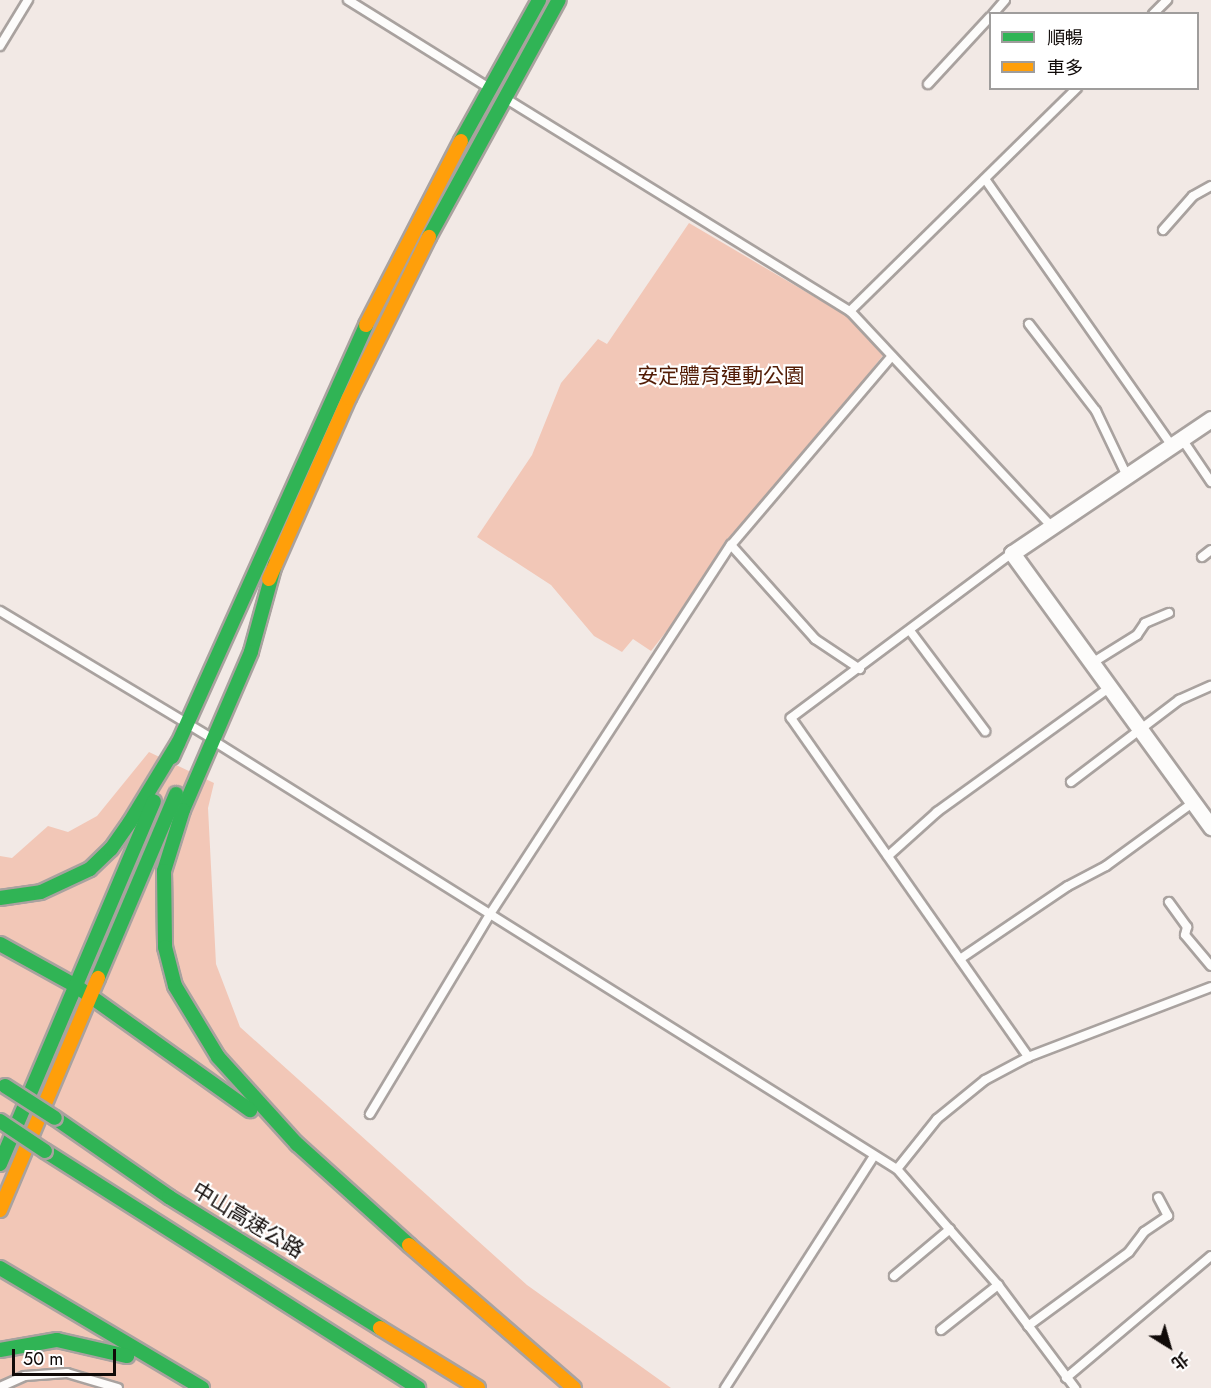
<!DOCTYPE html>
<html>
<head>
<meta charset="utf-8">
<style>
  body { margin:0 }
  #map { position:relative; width:1211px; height:1388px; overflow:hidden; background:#f2e9e5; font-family:Jost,"Noto Sans TC",sans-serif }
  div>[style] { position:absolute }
  .green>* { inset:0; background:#f2c7b7 }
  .roads { filter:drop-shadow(2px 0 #a9a29f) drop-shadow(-2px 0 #a9a29f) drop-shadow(0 2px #a9a29f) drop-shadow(0 -2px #a9a29f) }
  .lane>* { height:8px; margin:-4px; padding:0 4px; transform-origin:4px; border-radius:4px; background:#fdfcfb }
  .street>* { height:15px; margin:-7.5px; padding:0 7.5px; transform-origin:7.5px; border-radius:7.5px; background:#fdfcfb }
  .fast>* { height:14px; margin:-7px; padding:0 7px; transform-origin:7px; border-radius:7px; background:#30b455 }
  .slow>* { height:14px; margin:-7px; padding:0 7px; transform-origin:7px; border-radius:7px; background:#ff9f0a }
  .bridges { filter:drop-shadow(2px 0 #a9a29f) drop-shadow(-2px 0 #a9a29f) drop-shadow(0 2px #a9a29f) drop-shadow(0 -2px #a9a29f) }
  .fast-bridge>* { height:14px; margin:-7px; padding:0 7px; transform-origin:7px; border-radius:7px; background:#30b455 }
  span { translate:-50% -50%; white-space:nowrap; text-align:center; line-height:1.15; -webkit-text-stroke:4.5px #fff; paint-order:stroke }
  .park-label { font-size:21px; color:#521c05 }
  .street-label { font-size:21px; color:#100a08 }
  .legend { position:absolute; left:989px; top:12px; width:210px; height:78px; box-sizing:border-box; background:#fff; border:2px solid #9f9d9c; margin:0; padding:8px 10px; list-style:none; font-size:18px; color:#100a08 }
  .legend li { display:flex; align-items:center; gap:12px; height:30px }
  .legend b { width:30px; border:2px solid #9f9d9c }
  .north { position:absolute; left:1139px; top:1316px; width:60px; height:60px; -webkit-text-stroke:4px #fff; paint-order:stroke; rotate:143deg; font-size:16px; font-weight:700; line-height:24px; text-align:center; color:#100a08 }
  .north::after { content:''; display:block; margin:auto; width:21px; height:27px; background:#100a08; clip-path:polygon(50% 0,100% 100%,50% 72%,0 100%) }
  .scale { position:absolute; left:12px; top:1349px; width:104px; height:27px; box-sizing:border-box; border:3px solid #100a08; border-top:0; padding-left:8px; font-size:18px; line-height:21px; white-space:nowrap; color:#100a08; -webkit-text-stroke:4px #fff; paint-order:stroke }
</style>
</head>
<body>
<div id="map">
  <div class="green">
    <i style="clip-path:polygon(689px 223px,847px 316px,884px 354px,651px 651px,633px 639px,622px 652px,594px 636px,551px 585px,477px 537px,532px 455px,561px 383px,598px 339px,607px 344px)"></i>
    <i style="clip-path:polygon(149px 752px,214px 783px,208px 808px,216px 964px,240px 1027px,527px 1285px,671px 1388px,0 1388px,0 856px,12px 858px,48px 826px,68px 832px,97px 816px)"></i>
  </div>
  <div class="roads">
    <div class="lane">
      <i style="left:348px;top:0;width:165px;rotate:31.9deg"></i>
      <i style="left:993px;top:14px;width:18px;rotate:-49deg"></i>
      <i style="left:1153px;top:14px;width:20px;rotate:-45deg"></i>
      <i style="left:0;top:46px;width:54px;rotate:-58.7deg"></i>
      <i style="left:928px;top:84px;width:91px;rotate:-47.2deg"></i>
      <i style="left:508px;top:100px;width:402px;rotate:31.7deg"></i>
      <i style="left:850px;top:311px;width:293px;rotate:46.9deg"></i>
      <i style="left:985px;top:179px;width:326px;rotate:55deg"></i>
      <i style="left:1163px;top:230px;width:45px;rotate:-48.6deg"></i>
      <i style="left:1193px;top:196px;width:21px;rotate:-29deg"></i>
      <i style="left:850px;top:311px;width:318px;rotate:-44.5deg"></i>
      <i style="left:1029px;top:324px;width:110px;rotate:52.4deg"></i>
      <i style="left:1096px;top:411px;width:72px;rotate:64.5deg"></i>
      <i style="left:1182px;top:439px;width:52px;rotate:56deg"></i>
      <i style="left:731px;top:545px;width:126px;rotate:48.2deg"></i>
      <i style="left:815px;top:639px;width:54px;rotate:33.7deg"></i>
      <i style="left:1012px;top:553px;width:276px;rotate:143.3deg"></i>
      <i style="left:791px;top:718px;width:414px;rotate:55deg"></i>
      <i style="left:1202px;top:557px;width:11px;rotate:-38deg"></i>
      <i style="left:0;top:611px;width:243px;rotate:31deg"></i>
      <i style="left:911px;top:632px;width:124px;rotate:53.2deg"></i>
      <i style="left:1092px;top:663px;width:53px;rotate:-31.9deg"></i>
      <i style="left:1137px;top:635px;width:14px;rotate:-56deg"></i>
      <i style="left:1145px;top:623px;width:26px;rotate:-23deg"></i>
      <i style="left:217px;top:743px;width:802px;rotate:32.07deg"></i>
      <i style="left:897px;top:1169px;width:154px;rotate:49deg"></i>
      <i style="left:998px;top:1285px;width:129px;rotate:53.2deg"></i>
      <i style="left:1071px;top:782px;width:136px;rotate:-37.2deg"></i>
      <i style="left:1179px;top:700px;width:35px;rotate:-24deg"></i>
      <i style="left:888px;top:856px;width:66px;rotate:-41.9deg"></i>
      <i style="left:937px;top:812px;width:213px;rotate:-35.8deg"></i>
      <i style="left:1169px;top:902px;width:31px;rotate:54deg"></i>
      <i style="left:1187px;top:927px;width:8px;rotate:104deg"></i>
      <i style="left:1185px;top:935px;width:40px;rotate:50deg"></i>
      <i style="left:960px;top:959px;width:130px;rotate:-34.1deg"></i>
      <i style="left:1068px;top:886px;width:43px;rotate:-27.8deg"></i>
      <i style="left:1106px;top:866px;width:105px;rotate:-36.1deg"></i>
      <i style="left:370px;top:1114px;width:233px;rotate:-59deg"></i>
      <i style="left:490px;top:914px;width:441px;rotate:-56.9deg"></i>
      <i style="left:731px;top:545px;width:248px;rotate:-49.6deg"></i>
      <i style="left:897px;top:1169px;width:64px;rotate:-51.3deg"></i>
      <i style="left:937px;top:1119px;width:62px;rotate:-39.1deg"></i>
      <i style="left:985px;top:1080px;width:49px;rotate:-28.1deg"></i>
      <i style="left:1028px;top:1057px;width:196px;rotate:-20.9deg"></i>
      <i style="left:894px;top:1276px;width:73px;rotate:-40deg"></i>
      <i style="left:1028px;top:1326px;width:125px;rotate:-36.2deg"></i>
      <i style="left:1129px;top:1252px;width:25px;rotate:-53deg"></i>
      <i style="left:1144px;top:1232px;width:29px;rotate:-34deg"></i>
      <i style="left:1168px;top:1216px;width:21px;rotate:-118deg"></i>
      <i style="left:941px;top:1330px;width:73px;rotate:-38.3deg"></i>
      <i style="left:1066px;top:1378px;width:189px;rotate:-40.1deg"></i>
      <i style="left:0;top:1387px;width:27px;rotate:-24deg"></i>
      <i style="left:25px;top:1376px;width:42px;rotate:-4.1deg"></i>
      <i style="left:67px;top:1373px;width:53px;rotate:16.4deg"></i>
      <i style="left:725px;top:1388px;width:276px;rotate:-57.3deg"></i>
    </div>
    <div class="street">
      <i style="left:1211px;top:419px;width:240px;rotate:146deg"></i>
      <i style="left:1012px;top:553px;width:339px;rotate:54deg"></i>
    </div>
    <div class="fast">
      <i style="left:461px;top:141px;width:161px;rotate:-61deg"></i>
      <i style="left:429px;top:237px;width:270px;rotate:-61.3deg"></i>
      <i style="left:275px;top:564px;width:91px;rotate:105.3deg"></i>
      <i style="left:251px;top:652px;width:172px;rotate:113.3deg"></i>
      <i style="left:183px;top:810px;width:64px;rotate:107.3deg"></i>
      <i style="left:164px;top:871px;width:76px;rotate:89.2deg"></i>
      <i style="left:165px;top:947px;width:40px;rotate:75.6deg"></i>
      <i style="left:175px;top:986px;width:83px;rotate:58.8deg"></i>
      <i style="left:218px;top:1057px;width:118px;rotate:47.8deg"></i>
      <i style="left:297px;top:1144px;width:151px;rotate:42deg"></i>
      <i style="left:172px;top:757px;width:474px;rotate:-65.8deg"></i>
      <i style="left:0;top:898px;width:41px;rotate:-8.3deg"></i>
      <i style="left:41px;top:892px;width:54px;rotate:-25.1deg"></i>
      <i style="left:90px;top:869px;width:29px;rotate:-44deg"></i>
      <i style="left:111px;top:849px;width:33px;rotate:-55deg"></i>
      <i style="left:130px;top:822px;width:92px;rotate:-58.7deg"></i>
      <i style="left:0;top:944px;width:87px;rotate:28.9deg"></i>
      <i style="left:76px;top:986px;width:214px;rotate:35.5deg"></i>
      <i style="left:98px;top:978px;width:200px;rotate:-67deg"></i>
      <i style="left:55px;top:1118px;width:139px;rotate:34.7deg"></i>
      <i style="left:169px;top:1197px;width:248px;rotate:31.8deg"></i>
      <i style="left:45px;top:1151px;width:442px;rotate:32.4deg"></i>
      <i style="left:0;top:1164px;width:394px;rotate:-67deg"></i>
      <i style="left:0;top:1268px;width:235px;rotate:30.7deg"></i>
      <i style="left:0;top:1350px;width:58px;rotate:-10deg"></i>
      <i style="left:57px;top:1340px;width:72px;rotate:12.9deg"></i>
    </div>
    <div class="slow">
      <i style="left:366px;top:325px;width:207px;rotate:-62.7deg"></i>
      <i style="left:269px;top:579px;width:198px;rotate:-66.2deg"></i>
      <i style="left:349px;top:398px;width:180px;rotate:-63.6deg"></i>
      <i style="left:0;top:1210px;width:252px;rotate:-67.1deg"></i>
      <i style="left:409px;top:1245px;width:218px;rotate:40.9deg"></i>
      <i style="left:380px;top:1328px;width:115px;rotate:31.5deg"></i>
    </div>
  </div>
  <div class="bridges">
    <div class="fast-bridge">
      <i style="left:5px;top:1086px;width:59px;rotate:32.6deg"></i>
      <i style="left:0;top:1121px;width:54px;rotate:33.7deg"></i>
    </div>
  </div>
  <div class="park-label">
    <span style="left:721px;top:376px">安定體育運動公園</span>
  </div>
  <div class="street-label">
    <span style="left:248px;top:1220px;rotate:31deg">中山高速公路</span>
  </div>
  <ul class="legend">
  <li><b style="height:8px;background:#30b455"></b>順暢</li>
  <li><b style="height:8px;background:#ff9f0a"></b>車多</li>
  </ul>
  <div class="north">北</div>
  <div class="scale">50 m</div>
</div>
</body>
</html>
